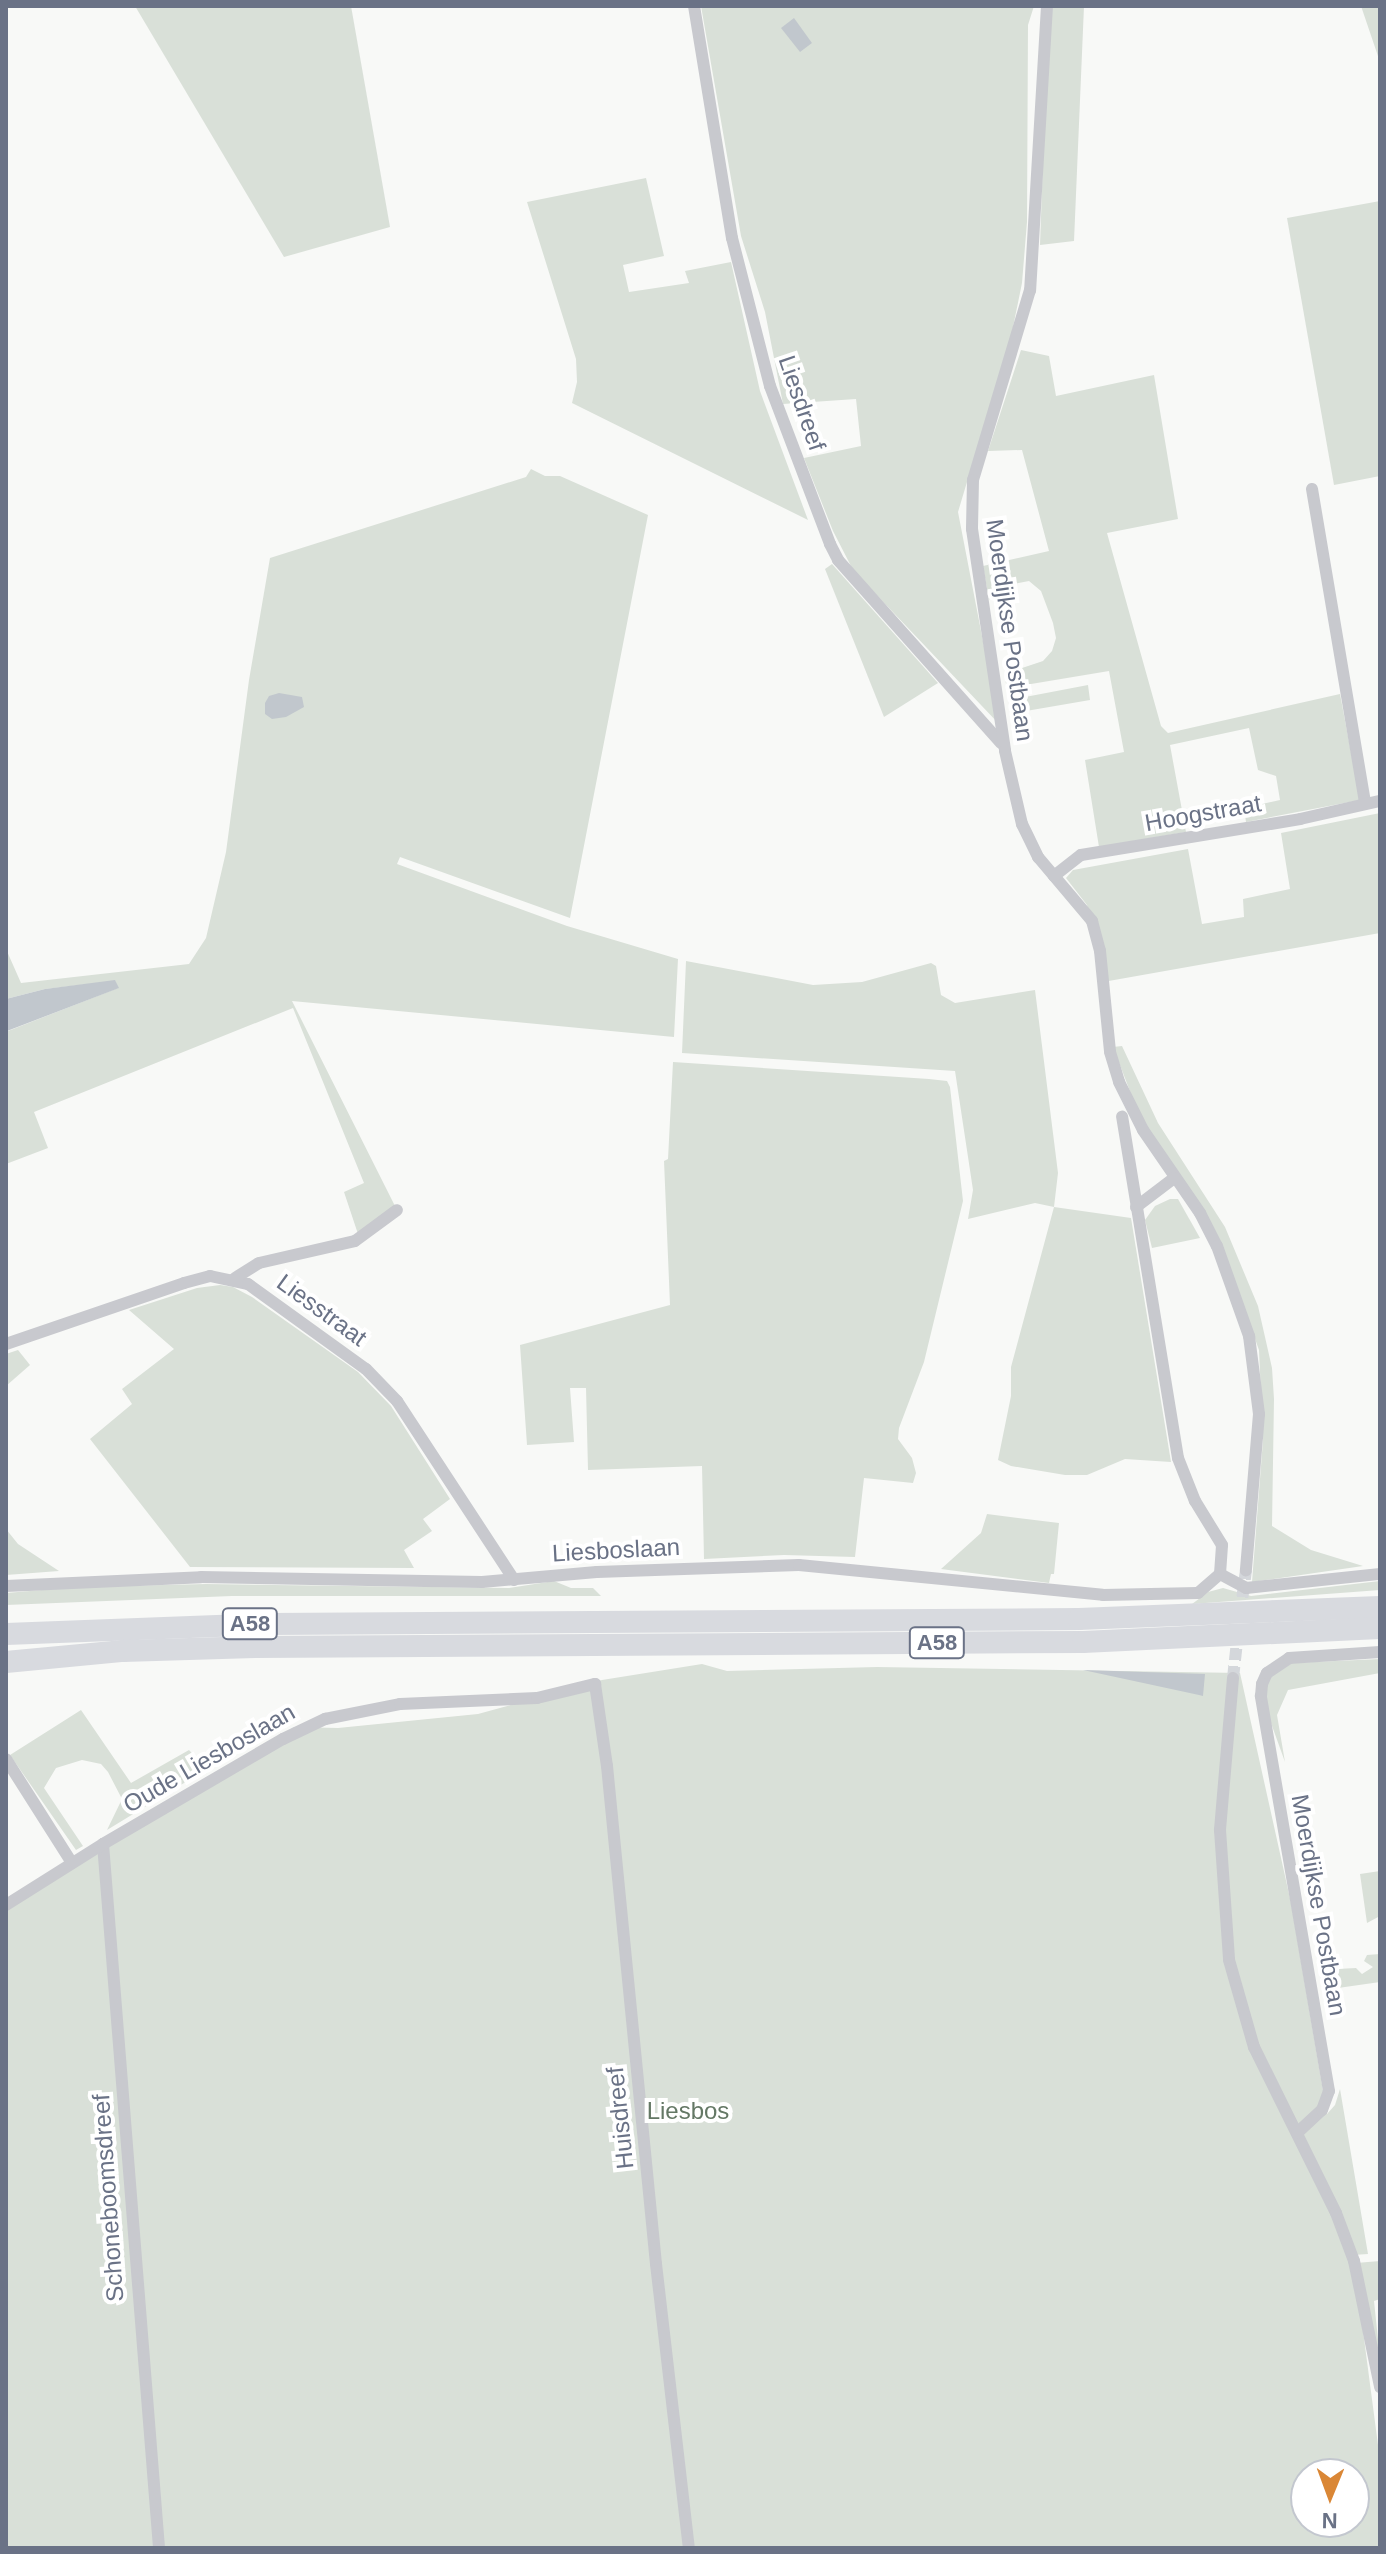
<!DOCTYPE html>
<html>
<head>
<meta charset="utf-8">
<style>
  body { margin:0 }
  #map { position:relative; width:1386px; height:2554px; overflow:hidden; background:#f8f9f7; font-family:Helvetica,sans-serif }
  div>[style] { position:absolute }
  .green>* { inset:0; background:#d9e0d8 }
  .water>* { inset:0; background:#c1c7cd }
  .street-tunnel>* { height:12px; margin-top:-6px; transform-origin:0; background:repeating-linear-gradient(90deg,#d4d7db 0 12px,transparent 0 18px) }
  .street>* { height:12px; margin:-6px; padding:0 6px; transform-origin:6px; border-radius:6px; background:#c8c9ce }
  .highway>* { height:22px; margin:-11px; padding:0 11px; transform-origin:11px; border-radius:11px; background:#d8dadf }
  span { translate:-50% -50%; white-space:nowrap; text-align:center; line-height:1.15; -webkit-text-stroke:8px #fff; paint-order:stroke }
  .shield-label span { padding:2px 6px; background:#fff; border:2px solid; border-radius:6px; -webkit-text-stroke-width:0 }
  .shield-label { font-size:22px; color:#6a7286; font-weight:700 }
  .street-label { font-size:24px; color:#6a7286 }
  .park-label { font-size:24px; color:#647865 }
  .frame { position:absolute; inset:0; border:8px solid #6a7286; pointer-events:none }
  .north { position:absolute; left:1290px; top:2458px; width:80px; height:80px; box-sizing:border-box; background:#fff; border:2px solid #c3c7cf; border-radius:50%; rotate:181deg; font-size:22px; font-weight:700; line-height:32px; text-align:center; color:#6a7286 }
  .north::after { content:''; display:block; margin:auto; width:28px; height:36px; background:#da8736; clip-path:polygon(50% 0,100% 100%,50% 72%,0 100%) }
</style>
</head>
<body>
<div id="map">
  <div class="green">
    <i style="clip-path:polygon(135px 6px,351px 6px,390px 227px,284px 257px)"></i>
    <i style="clip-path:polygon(701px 6px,1034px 6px,1028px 25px,1027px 222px,1022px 283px,1012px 332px,958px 512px,999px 724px,853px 570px,833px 531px,804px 458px,861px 446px,856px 399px,783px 404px,765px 312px,741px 236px)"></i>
    <i style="clip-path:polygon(1052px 6px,1084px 6px,1074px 241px,1040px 245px,1046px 74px)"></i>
    <i style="clip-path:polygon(1361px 6px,1380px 6px,1380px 62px)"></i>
    <i style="clip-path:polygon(646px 178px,664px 256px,623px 265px,629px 292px,689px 283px,685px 271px,731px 262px,760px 391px,808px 520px,572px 403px,577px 382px,576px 359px,527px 202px)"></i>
    <i style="clip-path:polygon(1380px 201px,1380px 476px,1334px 485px,1287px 218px)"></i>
    <i style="clip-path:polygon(1021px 350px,1049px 356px,1056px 396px,1154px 375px,1178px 519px,1107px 533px,1161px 726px,1168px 733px,1340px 694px,1360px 800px,1246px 822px,1244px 808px,1280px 800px,1276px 776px,1258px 770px,1249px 728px,1170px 745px,1186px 832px,1099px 847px,1085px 760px,1124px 752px,1109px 671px,1007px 688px,1004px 674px,1043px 661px,1052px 651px,1056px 638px,1053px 623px,1041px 591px,1029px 581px,1008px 585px,992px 594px,989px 600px,983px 566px,1049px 551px,1022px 450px,988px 451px)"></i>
    <i style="clip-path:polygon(531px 469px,545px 476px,560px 476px,648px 515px,570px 918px,400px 857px,397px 864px,567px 926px,678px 959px,674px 1037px,292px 1001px,395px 1206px,358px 1234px,344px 1192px,364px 1183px,293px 1008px,34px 1112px,48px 1148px,6px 1164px,6px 1028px,8px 1031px,118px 988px,115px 981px,45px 989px,6px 999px,6px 949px,21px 983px,189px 964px,206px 938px,226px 852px,249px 680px,270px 558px,526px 477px)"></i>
    <i style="clip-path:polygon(832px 564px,938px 683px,884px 717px,825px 569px)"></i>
    <i style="clip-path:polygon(1088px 685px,1090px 700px,1026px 711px,1026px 740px,1018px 741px,1010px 700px)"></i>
    <i style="clip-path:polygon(1380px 813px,1380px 933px,1103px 982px,1087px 905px,1066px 878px,1073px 870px,1188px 849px,1202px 924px,1244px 917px,1243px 899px,1290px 889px,1281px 833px)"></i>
    <i style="clip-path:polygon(686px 961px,813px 985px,862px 982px,931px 963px,936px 966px,941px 995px,955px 1003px,1035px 990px,1058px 1173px,1054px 1207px,1131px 1218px,1171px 1462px,1125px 1459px,1087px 1475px,1065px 1475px,1011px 1466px,998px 1460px,1011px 1396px,1011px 1367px,1054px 1207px,1035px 1203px,968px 1219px,973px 1190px,955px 1071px,682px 1053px)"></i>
    <i style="clip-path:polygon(1122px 1046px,1158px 1123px,1225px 1227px,1258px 1306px,1272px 1368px,1274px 1399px,1272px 1526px,1311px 1550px,1363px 1566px,1252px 1582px,1263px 1440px,1259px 1350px,1221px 1245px,1159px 1148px,1133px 1099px,1113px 1047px)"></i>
    <i style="clip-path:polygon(673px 1062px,929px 1079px,947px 1081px,950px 1087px,963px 1201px,924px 1362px,899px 1428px,898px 1439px,912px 1458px,916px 1473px,913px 1483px,864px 1478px,855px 1557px,784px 1555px,704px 1559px,702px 1466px,588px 1470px,586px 1388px,570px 1388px,574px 1442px,527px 1445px,520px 1345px,670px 1305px,664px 1161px,668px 1159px)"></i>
    <i style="clip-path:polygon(1170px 1199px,1178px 1199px,1200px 1238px,1152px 1248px,1145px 1220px,1155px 1206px)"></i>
    <i style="clip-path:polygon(220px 1285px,233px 1287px,252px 1297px,358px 1372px,391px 1406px,450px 1499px,423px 1519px,432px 1531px,404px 1550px,414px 1568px,190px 1567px,90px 1439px,132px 1404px,122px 1389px,174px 1349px,129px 1310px,197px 1288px)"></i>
    <i style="clip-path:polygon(18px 1350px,30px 1365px,6px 1386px,6px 1354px)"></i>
    <i style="clip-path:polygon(987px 1514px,1059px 1523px,1054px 1574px,1051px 1574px,1049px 1583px,941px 1569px,981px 1533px)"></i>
    <i style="clip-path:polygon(6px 1529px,18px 1544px,59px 1571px,6px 1575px)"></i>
    <i style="clip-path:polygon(554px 1581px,571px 1588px,593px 1588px,601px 1596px,232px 1596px,6px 1605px,6px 1593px,78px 1587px,206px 1584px,509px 1588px)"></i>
    <i style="clip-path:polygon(1380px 1581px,1380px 1590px,1192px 1604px,1208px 1592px,1223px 1588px,1251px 1596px)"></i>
    <i style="clip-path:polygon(1380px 1659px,1380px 1673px,1288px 1690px,1277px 1715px,1285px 1762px,1266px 1709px,1266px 1686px,1271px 1674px,1291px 1663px)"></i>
    <i style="clip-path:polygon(evenodd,702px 1664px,727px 1671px,877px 1667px,1240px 1673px,1291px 1903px,1327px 2114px,1335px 2105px,1340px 2089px,1368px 2254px,1353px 2255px,1380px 2460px,1380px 2548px,6px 2548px,6px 1911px,294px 1727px,338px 1728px,478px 1714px,602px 1680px,702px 1664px,1306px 2474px,1354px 2474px,1354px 2522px,1306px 2522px,1306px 2474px)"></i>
    <i style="clip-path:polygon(81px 1710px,131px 1783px,189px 1750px,207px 1769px,107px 1830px,122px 1799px,108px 1772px,101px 1764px,82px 1760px,56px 1768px,44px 1788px,83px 1846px,76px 1850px,10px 1755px)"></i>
    <i style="clip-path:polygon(1380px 1871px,1380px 1916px,1367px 1923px,1360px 1874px)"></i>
    <i style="clip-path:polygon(1380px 1954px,1380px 1982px,1324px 1990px,1319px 1960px,1337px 1969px,1356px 1968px,1362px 1974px,1373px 1967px,1364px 1961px,1367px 1955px)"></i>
    <i style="clip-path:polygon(1380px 2261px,1380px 2299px,1374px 2301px,1380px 2358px,1356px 2263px)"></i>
  </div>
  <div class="water">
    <i style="clip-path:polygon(794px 18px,812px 43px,800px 52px,781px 28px)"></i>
    <i style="clip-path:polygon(279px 693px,302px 697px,304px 707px,286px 717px,272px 719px,265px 714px,265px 703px,269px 696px)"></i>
    <i style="clip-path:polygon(115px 980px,119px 988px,7px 1031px,6px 999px,45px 989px)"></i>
    <i style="clip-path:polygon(1083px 1670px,1205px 1674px,1203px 1696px,1199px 1695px)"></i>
  </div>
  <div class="street-tunnel">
    <i style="left:1240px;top:1615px;width:45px;rotate:-82.4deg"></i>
    <i style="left:1233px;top:1678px;width:45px;rotate:-83.7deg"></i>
  </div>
  <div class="street">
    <i style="left:694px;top:6px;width:235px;rotate:80.7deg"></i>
    <i style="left:732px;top:238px;width:153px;rotate:75.6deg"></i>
    <i style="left:770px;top:386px;width:169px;rotate:69.2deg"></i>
    <i style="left:830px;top:544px;width:18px;rotate:63deg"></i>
    <i style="left:838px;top:560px;width:245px;rotate:48.3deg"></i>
    <i style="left:1047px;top:6px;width:285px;rotate:93.4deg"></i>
    <i style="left:1030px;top:290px;width:198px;rotate:106.7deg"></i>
    <i style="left:973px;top:480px;width:49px;rotate:91.2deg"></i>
    <i style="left:972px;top:529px;width:224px;rotate:81.5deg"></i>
    <i style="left:1005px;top:751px;width:75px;rotate:76.9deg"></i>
    <i style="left:1022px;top:824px;width:37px;rotate:64deg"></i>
    <i style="left:1038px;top:857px;width:84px;rotate:49.8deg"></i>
    <i style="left:1092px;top:921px;width:31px;rotate:75deg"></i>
    <i style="left:1100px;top:951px;width:101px;rotate:84.3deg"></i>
    <i style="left:1110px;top:1052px;width:31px;rotate:73deg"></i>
    <i style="left:1119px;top:1082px;width:54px;rotate:63.4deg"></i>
    <i style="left:1143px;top:1130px;width:101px;rotate:55.5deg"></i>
    <i style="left:1200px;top:1213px;width:37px;rotate:63deg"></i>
    <i style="left:1217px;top:1246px;width:96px;rotate:70.4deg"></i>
    <i style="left:1249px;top:1336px;width:79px;rotate:82.7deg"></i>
    <i style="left:1259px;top:1414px;width:157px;rotate:94.8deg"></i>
    <i style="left:1312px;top:489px;width:319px;rotate:80.4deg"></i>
    <i style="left:1054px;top:876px;width:34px;rotate:-38deg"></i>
    <i style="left:1081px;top:855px;width:222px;rotate:-9.3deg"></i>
    <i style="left:1300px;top:819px;width:82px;rotate:-12.7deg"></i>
    <i style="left:1136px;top:1207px;width:48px;rotate:-37.3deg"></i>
    <i style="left:235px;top:1278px;width:28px;rotate:-32deg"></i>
    <i style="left:259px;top:1263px;width:98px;rotate:-12.9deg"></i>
    <i style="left:355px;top:1241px;width:52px;rotate:-36.4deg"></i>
    <i style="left:6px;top:1344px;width:188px;rotate:-18.9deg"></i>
    <i style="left:184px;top:1283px;width:27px;rotate:-15deg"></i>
    <i style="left:210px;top:1276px;width:39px;rotate:12deg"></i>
    <i style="left:248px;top:1284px;width:145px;rotate:35.8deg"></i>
    <i style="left:366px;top:1369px;width:45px;rotate:45.9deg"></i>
    <i style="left:397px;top:1401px;width:214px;rotate:56.8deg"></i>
    <i style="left:1220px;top:1574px;width:30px;rotate:28deg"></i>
    <i style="left:1246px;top:1588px;width:135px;rotate:-6deg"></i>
    <i style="left:6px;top:1586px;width:195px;rotate:-2.6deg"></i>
    <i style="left:201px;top:1577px;width:281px;rotate:1deg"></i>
    <i style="left:482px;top:1582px;width:115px;rotate:-5deg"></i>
    <i style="left:597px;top:1572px;width:202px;rotate:-2deg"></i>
    <i style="left:799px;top:1565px;width:305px;rotate:5.6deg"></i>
    <i style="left:1103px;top:1595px;width:95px;rotate:-1.2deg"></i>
    <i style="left:1198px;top:1593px;width:29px;rotate:-41deg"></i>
    <i style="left:1220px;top:1574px;width:29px;rotate:-86deg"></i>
    <i style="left:1222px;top:1545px;width:52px;rotate:-121.5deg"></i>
    <i style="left:1195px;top:1501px;width:46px;rotate:-111.6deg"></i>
    <i style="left:1178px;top:1458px;width:346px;rotate:-99.3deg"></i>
    <i style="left:1233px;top:1678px;width:153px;rotate:94.9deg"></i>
    <i style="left:1220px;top:1830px;width:130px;rotate:86deg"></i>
    <i style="left:1229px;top:1960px;width:91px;rotate:74deg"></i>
    <i style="left:1254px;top:2047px;width:185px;rotate:63.7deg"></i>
    <i style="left:1336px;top:2213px;width:51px;rotate:69.4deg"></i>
    <i style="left:1354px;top:2261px;width:129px;rotate:78.3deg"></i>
    <i style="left:6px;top:1759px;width:123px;rotate:57.6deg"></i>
    <i style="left:103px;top:1844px;width:706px;rotate:85.45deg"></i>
    <i style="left:6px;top:1905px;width:115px;rotate:-32.2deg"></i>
    <i style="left:103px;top:1844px;width:208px;rotate:-30.3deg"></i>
    <i style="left:283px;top:1739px;width:47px;rotate:-25.5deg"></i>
    <i style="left:325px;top:1719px;width:76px;rotate:-11.3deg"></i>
    <i style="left:400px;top:1704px;width:137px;rotate:-2.5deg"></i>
    <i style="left:537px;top:1698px;width:60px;rotate:-13.6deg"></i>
    <i style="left:595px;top:1684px;width:83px;rotate:81.7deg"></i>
    <i style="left:607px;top:1766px;width:500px;rotate:84.38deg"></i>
    <i style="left:656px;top:2264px;width:286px;rotate:83.4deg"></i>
    <i style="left:1297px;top:2133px;width:34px;rotate:-43deg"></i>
    <i style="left:1322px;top:2110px;width:20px;rotate:-70deg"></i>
    <i style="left:1329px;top:2091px;width:401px;rotate:-99.8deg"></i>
    <i style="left:1261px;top:1696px;width:12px;rotate:-85deg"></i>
    <i style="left:1262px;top:1684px;width:12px;rotate:-66deg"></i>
    <i style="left:1267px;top:1673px;width:27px;rotate:-34deg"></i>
    <i style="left:1289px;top:1658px;width:91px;rotate:-3.8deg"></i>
  </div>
  <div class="highway">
    <i style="left:6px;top:1634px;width:263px;rotate:-2.2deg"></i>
    <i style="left:269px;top:1624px;width:810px;rotate:-0.35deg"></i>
    <i style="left:1079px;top:1619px;width:301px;rotate:-2.3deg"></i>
    <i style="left:6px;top:1662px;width:118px;rotate:-5.4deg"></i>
    <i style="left:123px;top:1651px;width:132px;rotate:-1.7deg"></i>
    <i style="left:255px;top:1647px;width:828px;rotate:-0.35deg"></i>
    <i style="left:1083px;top:1642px;width:297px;rotate:-2.7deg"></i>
  </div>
  <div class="shield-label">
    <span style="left:250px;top:1624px">A58</span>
    <span style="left:937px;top:1643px">A58</span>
  </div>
  <div class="street-label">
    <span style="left:802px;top:403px;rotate:71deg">Liesdreef</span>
    <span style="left:1010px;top:630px;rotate:82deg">Moerdijkse Postbaan</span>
    <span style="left:1203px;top:813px;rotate:-10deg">Hoogstraat</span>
    <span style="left:322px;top:1310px;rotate:36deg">Liesstraat</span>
    <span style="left:616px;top:1550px;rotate:-3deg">Liesboslaan</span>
    <span style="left:209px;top:1758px;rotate:-30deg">Oude Liesboslaan</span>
    <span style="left:1319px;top:1905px;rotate:80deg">Moerdijkse Postbaan</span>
    <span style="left:620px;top:2118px;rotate:-96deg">Huisdreef</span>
    <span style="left:108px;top:2198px;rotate:-94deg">Schoneboomsdreef</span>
  </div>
  <div class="park-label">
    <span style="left:688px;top:2111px">Liesbos</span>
  </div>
  <div class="frame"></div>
  <div class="north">N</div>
</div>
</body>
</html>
